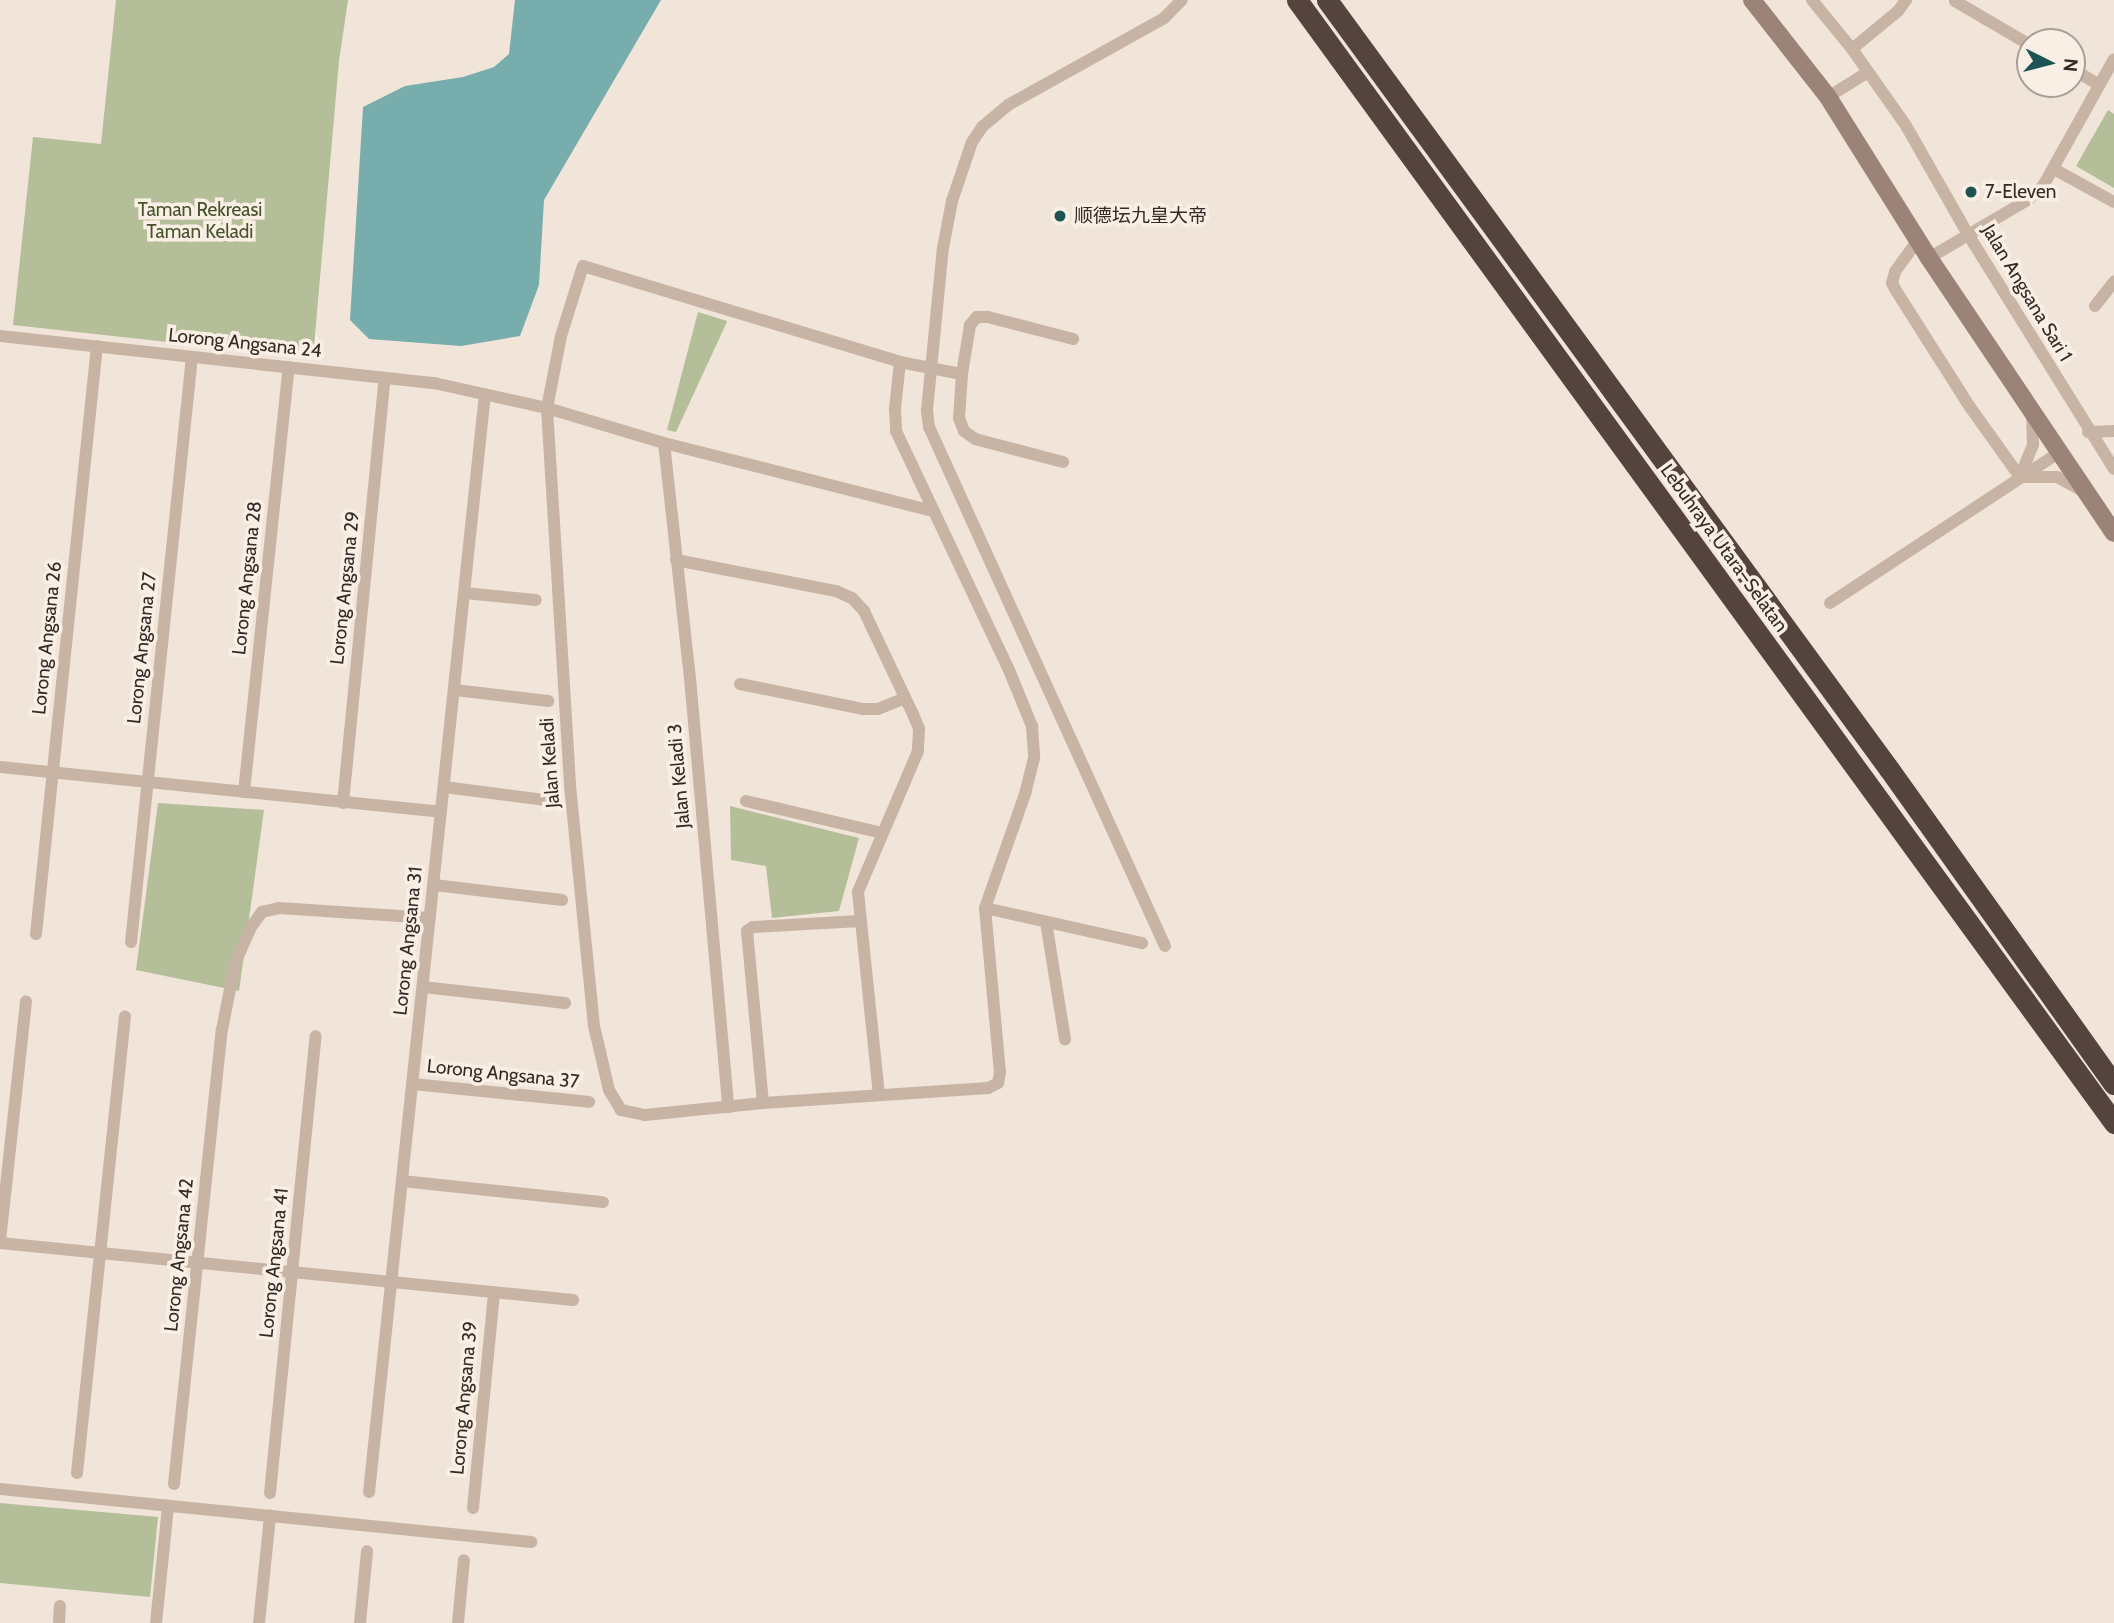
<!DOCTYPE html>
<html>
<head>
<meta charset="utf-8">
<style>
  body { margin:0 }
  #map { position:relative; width:2114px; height:1623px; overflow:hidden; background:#f1e4d9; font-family:Cabin,"Noto Sans SC",sans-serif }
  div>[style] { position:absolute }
  .green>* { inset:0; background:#b4bf99 }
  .water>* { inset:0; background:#78adad }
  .minor>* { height:12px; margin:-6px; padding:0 6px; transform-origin:6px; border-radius:6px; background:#c8b4a5 }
  .secondary>* { height:18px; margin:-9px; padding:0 9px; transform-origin:9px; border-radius:9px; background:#9c8377 }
  .motorway>* { height:21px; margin:-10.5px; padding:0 10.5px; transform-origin:10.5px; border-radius:10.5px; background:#55443d }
  .dots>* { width:19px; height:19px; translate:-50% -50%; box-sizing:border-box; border:4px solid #f9efe5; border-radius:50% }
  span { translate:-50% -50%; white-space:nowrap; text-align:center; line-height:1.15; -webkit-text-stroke:7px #f9efe5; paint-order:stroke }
  .poi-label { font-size:19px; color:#342a26 }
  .left { translate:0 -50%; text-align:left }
  .park-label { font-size:19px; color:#45522b }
  .street-label { font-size:19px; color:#342a26 }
  .north { position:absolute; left:2016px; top:28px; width:70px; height:70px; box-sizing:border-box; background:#f9efe5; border:2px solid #aaa099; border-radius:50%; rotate:96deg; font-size:19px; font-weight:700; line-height:28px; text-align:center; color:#342a26 }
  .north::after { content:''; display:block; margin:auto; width:24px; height:32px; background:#1d5355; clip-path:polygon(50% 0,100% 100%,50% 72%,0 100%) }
</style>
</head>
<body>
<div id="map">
  <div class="green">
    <i style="clip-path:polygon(116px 0,348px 0,339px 61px,313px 358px,13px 325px,33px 137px,101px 144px)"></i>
    <i style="clip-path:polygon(2108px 110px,2114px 114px,2114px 188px,2076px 166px)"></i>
    <i style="clip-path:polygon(698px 312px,727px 321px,726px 324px,676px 432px,667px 430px)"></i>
    <i style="clip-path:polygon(158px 803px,264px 810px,239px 991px,136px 970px)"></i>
    <i style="clip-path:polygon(730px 806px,859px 838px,839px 911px,772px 918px,766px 866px,731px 860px)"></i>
    <i style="clip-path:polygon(0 1503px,158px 1517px,150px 1597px,0 1583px)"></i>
  </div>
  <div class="water">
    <i style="clip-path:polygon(515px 0,661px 0,544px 200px,539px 285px,520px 336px,461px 346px,369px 339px,350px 320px,363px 107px,405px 86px,463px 77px,494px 67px,509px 54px)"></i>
  </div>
  <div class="minor">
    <i style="left:1812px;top:0;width:63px;rotate:50.8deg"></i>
    <i style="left:1852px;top:49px;width:92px;rotate:54.8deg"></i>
    <i style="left:1905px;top:124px;width:129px;rotate:60.3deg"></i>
    <i style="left:1969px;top:236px;width:274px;rotate:58.1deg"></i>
    <i style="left:1955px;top:1px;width:87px;rotate:30.4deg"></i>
    <i style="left:1852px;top:49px;width:60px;rotate:-39.6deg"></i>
    <i style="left:1898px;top:11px;width:14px;rotate:-54deg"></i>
    <i style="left:2072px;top:69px;width:30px;rotate:30deg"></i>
    <i style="left:1828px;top:97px;width:47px;rotate:-32deg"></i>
    <i style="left:2054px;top:169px;width:68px;rotate:28.8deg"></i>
    <i style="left:1918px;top:240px;width:39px;rotate:126deg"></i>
    <i style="left:1895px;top:272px;width:11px;rotate:105deg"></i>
    <i style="left:1892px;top:283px;width:7px;rotate:63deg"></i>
    <i style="left:1895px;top:289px;width:140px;rotate:57.6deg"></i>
    <i style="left:1970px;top:407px;width:86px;rotate:54.5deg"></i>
    <i style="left:1929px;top:258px;width:116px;rotate:-30.5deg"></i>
    <i style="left:2029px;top:199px;width:19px;rotate:-43deg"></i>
    <i style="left:2043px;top:186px;width:145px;rotate:-60.8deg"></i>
    <i style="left:2095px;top:306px;width:31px;rotate:-52deg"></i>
    <i style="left:0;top:336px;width:437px;rotate:6.2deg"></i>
    <i style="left:434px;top:383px;width:116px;rotate:12.5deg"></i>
    <i style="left:547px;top:408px;width:122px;rotate:16.7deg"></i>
    <i style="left:664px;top:443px;width:276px;rotate:14.2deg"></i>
    <i style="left:900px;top:362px;width:47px;rotate:96.1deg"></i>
    <i style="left:895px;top:409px;width:22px;rotate:87deg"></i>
    <i style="left:896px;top:431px;width:264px;rotate:64.7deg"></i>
    <i style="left:1009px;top:670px;width:61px;rotate:67.7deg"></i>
    <i style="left:1032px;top:726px;width:32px;rotate:86deg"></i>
    <i style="left:1034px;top:758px;width:34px;rotate:104deg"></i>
    <i style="left:1026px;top:791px;width:124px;rotate:109.3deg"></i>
    <i style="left:985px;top:908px;width:165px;rotate:84.8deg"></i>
    <i style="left:1000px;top:1072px;width:11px;rotate:100deg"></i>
    <i style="left:998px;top:1083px;width:11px;rotate:153deg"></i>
    <i style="left:988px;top:1088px;width:225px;rotate:176.2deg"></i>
    <i style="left:763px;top:1103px;width:119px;rotate:174.2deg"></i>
    <i style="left:645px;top:1115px;width:25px;rotate:-168deg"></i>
    <i style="left:621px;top:1110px;width:23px;rotate:-121deg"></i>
    <i style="left:609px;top:1090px;width:66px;rotate:-103.2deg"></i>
    <i style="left:594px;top:1026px;width:243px;rotate:-95.7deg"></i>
    <i style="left:570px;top:784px;width:377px;rotate:-93.5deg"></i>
    <i style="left:547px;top:408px;width:73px;rotate:-79deg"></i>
    <i style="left:561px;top:336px;width:73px;rotate:-72.6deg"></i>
    <i style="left:583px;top:266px;width:331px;rotate:16.8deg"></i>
    <i style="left:900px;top:362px;width:63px;rotate:11deg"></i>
    <i style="left:962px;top:374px;width:44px;rotate:93.9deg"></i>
    <i style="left:959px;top:418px;width:14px;rotate:69deg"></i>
    <i style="left:964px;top:431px;width:14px;rotate:36deg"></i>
    <i style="left:975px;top:439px;width:91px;rotate:14.6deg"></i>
    <i style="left:962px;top:374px;width:50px;rotate:-80.7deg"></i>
    <i style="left:970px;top:325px;width:11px;rotate:-49deg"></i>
    <i style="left:977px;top:317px;width:11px"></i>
    <i style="left:988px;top:317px;width:88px;rotate:14.5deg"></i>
    <i style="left:2088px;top:432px;width:26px;rotate:-2deg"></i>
    <i style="left:664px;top:443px;width:236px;rotate:83.7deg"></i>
    <i style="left:690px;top:678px;width:431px;rotate:84.9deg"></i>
    <i style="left:2020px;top:477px;width:35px;rotate:-68deg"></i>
    <i style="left:2033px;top:444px;width:30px;rotate:-92deg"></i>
    <i style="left:2021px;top:477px;width:36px"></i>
    <i style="left:2057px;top:477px;width:30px;rotate:28deg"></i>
    <i style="left:676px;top:560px;width:163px;rotate:11deg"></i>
    <i style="left:836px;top:591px;width:17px;rotate:24deg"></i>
    <i style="left:852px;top:598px;width:18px;rotate:47deg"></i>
    <i style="left:864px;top:611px;width:114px;rotate:64.6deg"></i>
    <i style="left:913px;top:714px;width:16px;rotate:68deg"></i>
    <i style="left:919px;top:729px;width:22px;rotate:93deg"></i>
    <i style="left:918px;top:751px;width:153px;rotate:113.1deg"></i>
    <i style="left:858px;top:892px;width:203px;rotate:84.1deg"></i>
    <i style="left:465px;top:593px;width:71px;rotate:5.6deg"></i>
    <i style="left:1830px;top:603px;width:275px;rotate:-33.3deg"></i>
    <i style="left:740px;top:684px;width:126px;rotate:11.5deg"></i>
    <i style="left:863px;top:709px;width:15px"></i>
    <i style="left:878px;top:709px;width:29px;rotate:-22deg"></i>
    <i style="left:455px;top:690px;width:94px;rotate:6.7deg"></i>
    <i style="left:0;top:767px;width:443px;rotate:5.8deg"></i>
    <i style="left:444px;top:787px;width:103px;rotate:7.3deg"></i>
    <i style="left:244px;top:792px;width:427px;rotate:-84deg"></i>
    <i style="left:746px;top:801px;width:140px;rotate:13.2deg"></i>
    <i style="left:343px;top:803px;width:427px;rotate:-84.4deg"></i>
    <i style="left:434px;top:885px;width:129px;rotate:6.7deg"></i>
    <i style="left:985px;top:908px;width:161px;rotate:12.6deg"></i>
    <i style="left:1046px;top:922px;width:119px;rotate:80.8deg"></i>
    <i style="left:36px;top:934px;width:591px;rotate:-84.08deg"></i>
    <i style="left:131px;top:942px;width:588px;rotate:-84.05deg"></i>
    <i style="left:1165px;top:946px;width:570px;rotate:-114.45deg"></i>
    <i style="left:929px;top:427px;width:17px;rotate:-97deg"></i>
    <i style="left:927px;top:410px;width:163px;rotate:-84.4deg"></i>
    <i style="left:943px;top:248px;width:48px;rotate:-79.2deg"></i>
    <i style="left:952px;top:201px;width:62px;rotate:-71.3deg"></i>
    <i style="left:972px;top:142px;width:18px;rotate:-56deg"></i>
    <i style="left:982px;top:127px;width:34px;rotate:-40deg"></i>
    <i style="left:1008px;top:105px;width:179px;rotate:-29.1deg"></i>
    <i style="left:1164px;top:18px;width:25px;rotate:-45deg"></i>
    <i style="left:423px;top:987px;width:143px;rotate:6.4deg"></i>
    <i style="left:413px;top:1084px;width:177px;rotate:5.8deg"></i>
    <i style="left:763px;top:1103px;width:173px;rotate:-95.3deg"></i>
    <i style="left:747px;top:931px;width:7px;rotate:-34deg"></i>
    <i style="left:753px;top:927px;width:107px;rotate:-3.2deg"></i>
    <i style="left:402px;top:1181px;width:202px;rotate:6deg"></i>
    <i style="left:0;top:1241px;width:241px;rotate:-83.8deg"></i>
    <i style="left:0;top:1243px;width:576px;rotate:5.68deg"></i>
    <i style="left:77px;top:1473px;width:459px;rotate:-84deg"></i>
    <i style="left:174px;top:1484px;width:457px;rotate:-84deg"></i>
    <i style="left:222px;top:1030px;width:68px;rotate:-79deg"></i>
    <i style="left:235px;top:963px;width:39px;rotate:-66deg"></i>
    <i style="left:251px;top:927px;width:19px;rotate:-54deg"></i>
    <i style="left:262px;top:912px;width:17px;rotate:-13deg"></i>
    <i style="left:279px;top:908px;width:151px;rotate:3.8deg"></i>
    <i style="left:0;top:1489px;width:534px;rotate:5.7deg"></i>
    <i style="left:369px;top:1492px;width:1104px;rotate:-83.97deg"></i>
    <i style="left:270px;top:1493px;width:459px;rotate:-84.3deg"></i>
    <i style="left:473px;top:1508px;width:217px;rotate:-84.4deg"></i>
    <i style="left:59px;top:1623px;width:17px;rotate:-87deg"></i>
    <i style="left:156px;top:1623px;width:118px;rotate:-84.1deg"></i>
    <i style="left:259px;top:1623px;width:108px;rotate:-84.1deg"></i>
    <i style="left:360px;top:1623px;width:72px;rotate:-84.4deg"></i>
    <i style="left:458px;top:1623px;width:63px;rotate:-84.6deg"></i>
  </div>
  <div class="secondary">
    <i style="left:1752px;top:0;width:123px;rotate:51.9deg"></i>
    <i style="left:1828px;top:97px;width:190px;rotate:57.9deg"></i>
    <i style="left:1929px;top:258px;width:331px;rotate:56.1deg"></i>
  </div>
  <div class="motorway">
    <i style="left:1297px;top:0;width:1389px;rotate:53.96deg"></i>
    <i style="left:1327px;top:0;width:952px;rotate:53.84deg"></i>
    <i style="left:1889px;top:769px;width:387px;rotate:54.5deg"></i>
  </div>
  <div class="dots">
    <i style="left:1971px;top:192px;background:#1d5355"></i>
    <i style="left:1060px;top:216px;background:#1d5355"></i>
  </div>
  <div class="poi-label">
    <span class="left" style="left:1985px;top:192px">7-Eleven</span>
    <span class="left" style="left:1074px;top:216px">顺德坛九皇大帝</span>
  </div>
  <div class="park-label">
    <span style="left:200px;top:221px">Taman Rekreasi<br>Taman Keladi</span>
  </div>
  <div class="street-label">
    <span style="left:2027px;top:293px;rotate:59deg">Jalan Angsana Sari 1</span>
    <span style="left:245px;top:343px;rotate:6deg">Lorong Angsana 24</span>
    <span style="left:1724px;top:548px;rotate:54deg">Lebuhraya Utara–Selatan</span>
    <span style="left:247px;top:578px;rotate:-84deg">Lorong Angsana 28</span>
    <span style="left:345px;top:588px;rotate:-84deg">Lorong Angsana 29</span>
    <span style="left:47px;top:638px;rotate:-84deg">Lorong Angsana 26</span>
    <span style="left:142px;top:648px;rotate:-84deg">Lorong Angsana 27</span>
    <span style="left:550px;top:763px;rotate:-94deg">Jalan Keladi</span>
    <span style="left:679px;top:776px;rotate:-95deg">Jalan Keladi 3</span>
    <span style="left:408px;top:941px;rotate:-84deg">Lorong Angsana 31</span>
    <span style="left:503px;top:1074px;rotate:6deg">Lorong Angsana 37</span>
    <span style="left:179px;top:1255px;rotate:-84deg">Lorong Angsana 42</span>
    <span style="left:274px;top:1263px;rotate:-84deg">Lorong Angsana 41</span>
    <span style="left:464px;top:1398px;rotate:-85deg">Lorong Angsana 39</span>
  </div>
  <div class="north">N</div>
</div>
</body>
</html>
